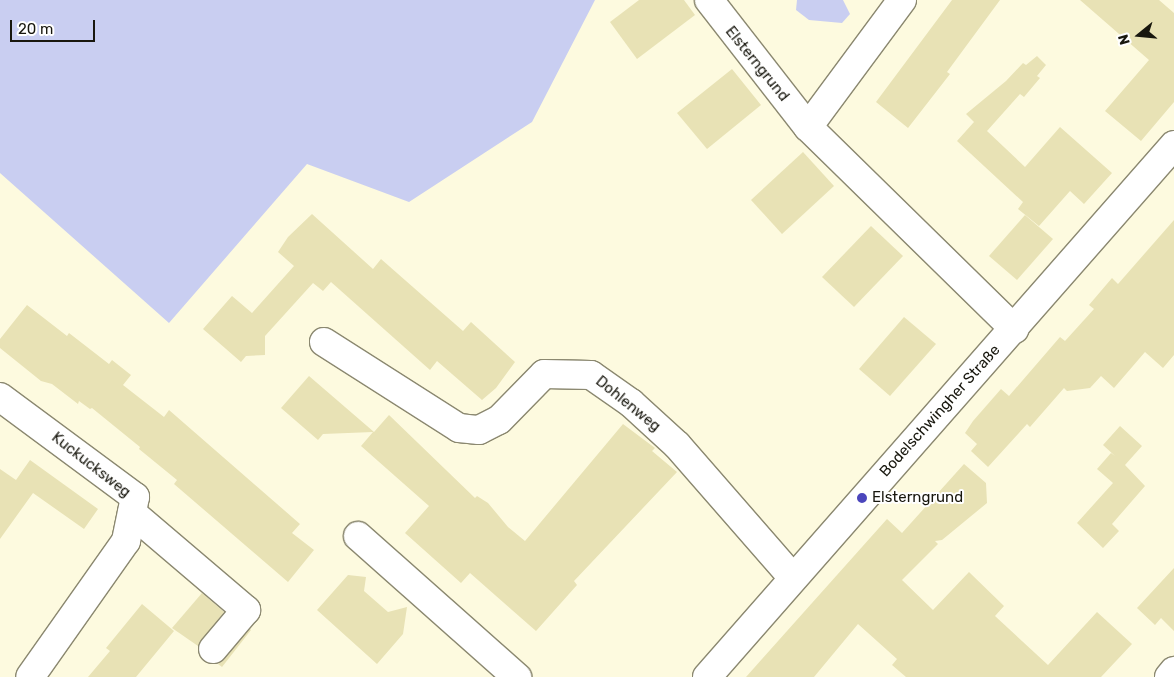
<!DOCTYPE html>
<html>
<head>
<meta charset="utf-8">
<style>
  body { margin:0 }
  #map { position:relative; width:1174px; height:677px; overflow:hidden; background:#fdfadf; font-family:Rubik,sans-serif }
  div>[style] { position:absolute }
  .green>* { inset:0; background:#c9cef1 }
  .building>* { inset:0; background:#e8e2b5 }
  .roads { filter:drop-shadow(1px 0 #8b8870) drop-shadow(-1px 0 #8b8870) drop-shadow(0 1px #8b8870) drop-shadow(0 -1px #8b8870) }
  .minor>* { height:28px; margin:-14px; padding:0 14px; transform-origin:14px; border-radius:14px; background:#fff }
  .dots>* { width:14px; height:14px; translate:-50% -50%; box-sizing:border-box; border:2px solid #fff; border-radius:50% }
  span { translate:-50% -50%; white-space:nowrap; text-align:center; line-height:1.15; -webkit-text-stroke:4px #fff; paint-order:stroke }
  .street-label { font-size:15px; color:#18170e }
  .poi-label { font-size:15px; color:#18170e }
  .left { translate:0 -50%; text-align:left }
  .north { position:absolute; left:1114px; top:10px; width:50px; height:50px; -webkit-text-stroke:4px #fff; paint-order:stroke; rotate:253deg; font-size:14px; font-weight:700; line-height:20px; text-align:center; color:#18170e }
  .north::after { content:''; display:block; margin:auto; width:18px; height:22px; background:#18170e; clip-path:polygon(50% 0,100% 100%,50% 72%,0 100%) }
  .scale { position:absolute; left:10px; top:20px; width:85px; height:22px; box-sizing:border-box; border:2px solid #18170e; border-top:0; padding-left:6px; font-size:15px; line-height:18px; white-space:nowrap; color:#18170e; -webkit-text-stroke:4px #fff; paint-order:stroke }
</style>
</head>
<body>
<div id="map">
  <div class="green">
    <i style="clip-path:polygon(0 0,595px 0,532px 122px,409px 202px,307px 164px,169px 323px,0 173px)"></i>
    <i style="clip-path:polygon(797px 0,843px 0,850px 14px,842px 23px,809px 20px,796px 10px)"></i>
  </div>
  <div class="building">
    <i style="clip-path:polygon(639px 0,684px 0,695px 15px,637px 59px,610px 22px)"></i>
    <i style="clip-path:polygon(952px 0,1000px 0,947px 72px,950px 74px,908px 128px,876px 102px)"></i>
    <i style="clip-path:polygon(1080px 0,1159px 0,1174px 13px,1174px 102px,1141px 141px,1105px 111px,1149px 60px)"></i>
    <i style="clip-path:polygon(1037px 56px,1046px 65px,1037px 76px,1040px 78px,1024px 97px,1020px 94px,987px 131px,1025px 167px,1060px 127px,1112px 173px,1084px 204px,1070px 191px,1039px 226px,1018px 209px,1023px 202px,957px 141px,974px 122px,966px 114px,1006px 81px,1023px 63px,1026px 65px)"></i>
    <i style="clip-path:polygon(732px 69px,761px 105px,707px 149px,677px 113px)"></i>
    <i style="clip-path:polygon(803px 152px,834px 186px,782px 234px,751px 200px)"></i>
    <i style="clip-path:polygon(312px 214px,373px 269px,381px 259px,463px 331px,471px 322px,515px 362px,496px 388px,482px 400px,437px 361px,430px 370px,331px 282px,323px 291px,313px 283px,265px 336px,265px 355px,246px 356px,241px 362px,203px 329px,232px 296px,252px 313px,294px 266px,278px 252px,288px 237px)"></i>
    <i style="clip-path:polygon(1025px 215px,1053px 239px,1017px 280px,989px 256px)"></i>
    <i style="clip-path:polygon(1174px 220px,1174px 355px,1163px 368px,1145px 352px,1114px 388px,1101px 376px,1090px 388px,1067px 391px,1064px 388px,1030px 427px,1027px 424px,988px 467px,971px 451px,977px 444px,965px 433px,973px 421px,1001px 389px,1009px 396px,1060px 337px,1065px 341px,1094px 309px,1089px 305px,1112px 278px,1118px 284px)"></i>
    <i style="clip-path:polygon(871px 226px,903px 256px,854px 307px,822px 277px)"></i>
    <i style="clip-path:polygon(27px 305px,67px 336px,69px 333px,109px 364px,112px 360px,131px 375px,123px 385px,164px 417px,169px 410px,300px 524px,292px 533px,314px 550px,288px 582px,174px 484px,177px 480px,139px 449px,140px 447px,92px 408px,90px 409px,79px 401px,78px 404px,52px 384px,41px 381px,0 348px,0 339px)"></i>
    <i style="clip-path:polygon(904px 317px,936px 344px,890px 396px,859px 369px)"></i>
    <i style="clip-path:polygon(309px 376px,374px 432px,389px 415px,475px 498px,477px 496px,488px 503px,508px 527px,525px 541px,623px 424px,655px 448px,652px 451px,677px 472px,574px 581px,577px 585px,536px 631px,470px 573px,461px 583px,405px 533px,429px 506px,361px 446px,373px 432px,323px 434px,318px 440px,281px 408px)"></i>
    <i style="clip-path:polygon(1120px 426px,1142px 446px,1125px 465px,1145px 486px,1112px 524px,1119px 531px,1103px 548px,1077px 523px,1113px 483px,1097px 469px,1111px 453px,1115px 456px,1103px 445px)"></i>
    <i style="clip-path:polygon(30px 460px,98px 509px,84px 529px,33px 493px,0 539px,0 469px,16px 480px)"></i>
    <i style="clip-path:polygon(964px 464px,986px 483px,987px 503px,942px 540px,935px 541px,938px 544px,902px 580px,933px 610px,969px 572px,1004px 606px,995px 616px,1048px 665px,1097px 612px,1132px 644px,1101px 677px,906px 677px,892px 665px,897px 659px,858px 624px,814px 677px,746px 677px,887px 519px,902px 533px)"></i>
    <i style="clip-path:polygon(1174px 568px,1174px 631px,1161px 618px,1155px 625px,1137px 608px)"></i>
    <i style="clip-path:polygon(348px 575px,366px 577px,364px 591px,388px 612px,407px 607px,403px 634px,377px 664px,317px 610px)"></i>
    <i style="clip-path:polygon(202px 593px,224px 612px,198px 646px,172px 628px)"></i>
    <i style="clip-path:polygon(142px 604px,174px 631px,136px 677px,88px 677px,110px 651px,106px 648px)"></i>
    <i style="clip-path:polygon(250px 629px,251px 630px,222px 667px,218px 664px)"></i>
  </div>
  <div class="roads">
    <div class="minor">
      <i style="left:709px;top:0;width:161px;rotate:52.1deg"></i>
      <i style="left:808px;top:127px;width:289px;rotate:44.4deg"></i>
      <i style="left:808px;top:127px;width:158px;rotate:-53.5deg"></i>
      <i style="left:324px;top:342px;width:160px;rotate:32.5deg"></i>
      <i style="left:459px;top:428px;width:20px;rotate:6deg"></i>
      <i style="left:479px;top:430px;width:22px;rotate:-27deg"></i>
      <i style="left:499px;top:420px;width:64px;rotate:-45.6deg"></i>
      <i style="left:544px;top:374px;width:47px;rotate:1.2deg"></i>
      <i style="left:591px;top:375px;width:49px;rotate:35deg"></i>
      <i style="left:631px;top:403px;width:62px;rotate:42.4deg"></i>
      <i style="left:677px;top:445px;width:176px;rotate:48.9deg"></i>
      <i style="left:0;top:397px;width:168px;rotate:36.5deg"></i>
      <i style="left:135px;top:497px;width:45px;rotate:101.6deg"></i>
      <i style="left:126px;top:541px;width:166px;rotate:125.2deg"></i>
      <i style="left:132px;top:513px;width:150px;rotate:40.4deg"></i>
      <i style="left:246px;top:610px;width:51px;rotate:130.2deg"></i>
      <i style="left:358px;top:536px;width:213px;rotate:41.6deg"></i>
      <i style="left:707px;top:677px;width:708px;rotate:-48.72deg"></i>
      <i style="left:1169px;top:677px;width:8px;rotate:-50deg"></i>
    </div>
  </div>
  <div class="dots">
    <i style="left:862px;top:498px;background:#4b46bc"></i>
  </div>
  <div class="street-label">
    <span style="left:757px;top:64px;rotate:51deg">Elsterngrund</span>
    <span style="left:628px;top:404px;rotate:39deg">Dohlenweg</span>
    <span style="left:940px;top:411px;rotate:-48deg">Bodelschwingher Straße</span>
    <span style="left:91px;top:465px;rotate:38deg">Kuckucksweg</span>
  </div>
  <div class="poi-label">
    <span class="left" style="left:872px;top:498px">Elsterngrund</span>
  </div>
  <div class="north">N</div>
  <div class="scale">20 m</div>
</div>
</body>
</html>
